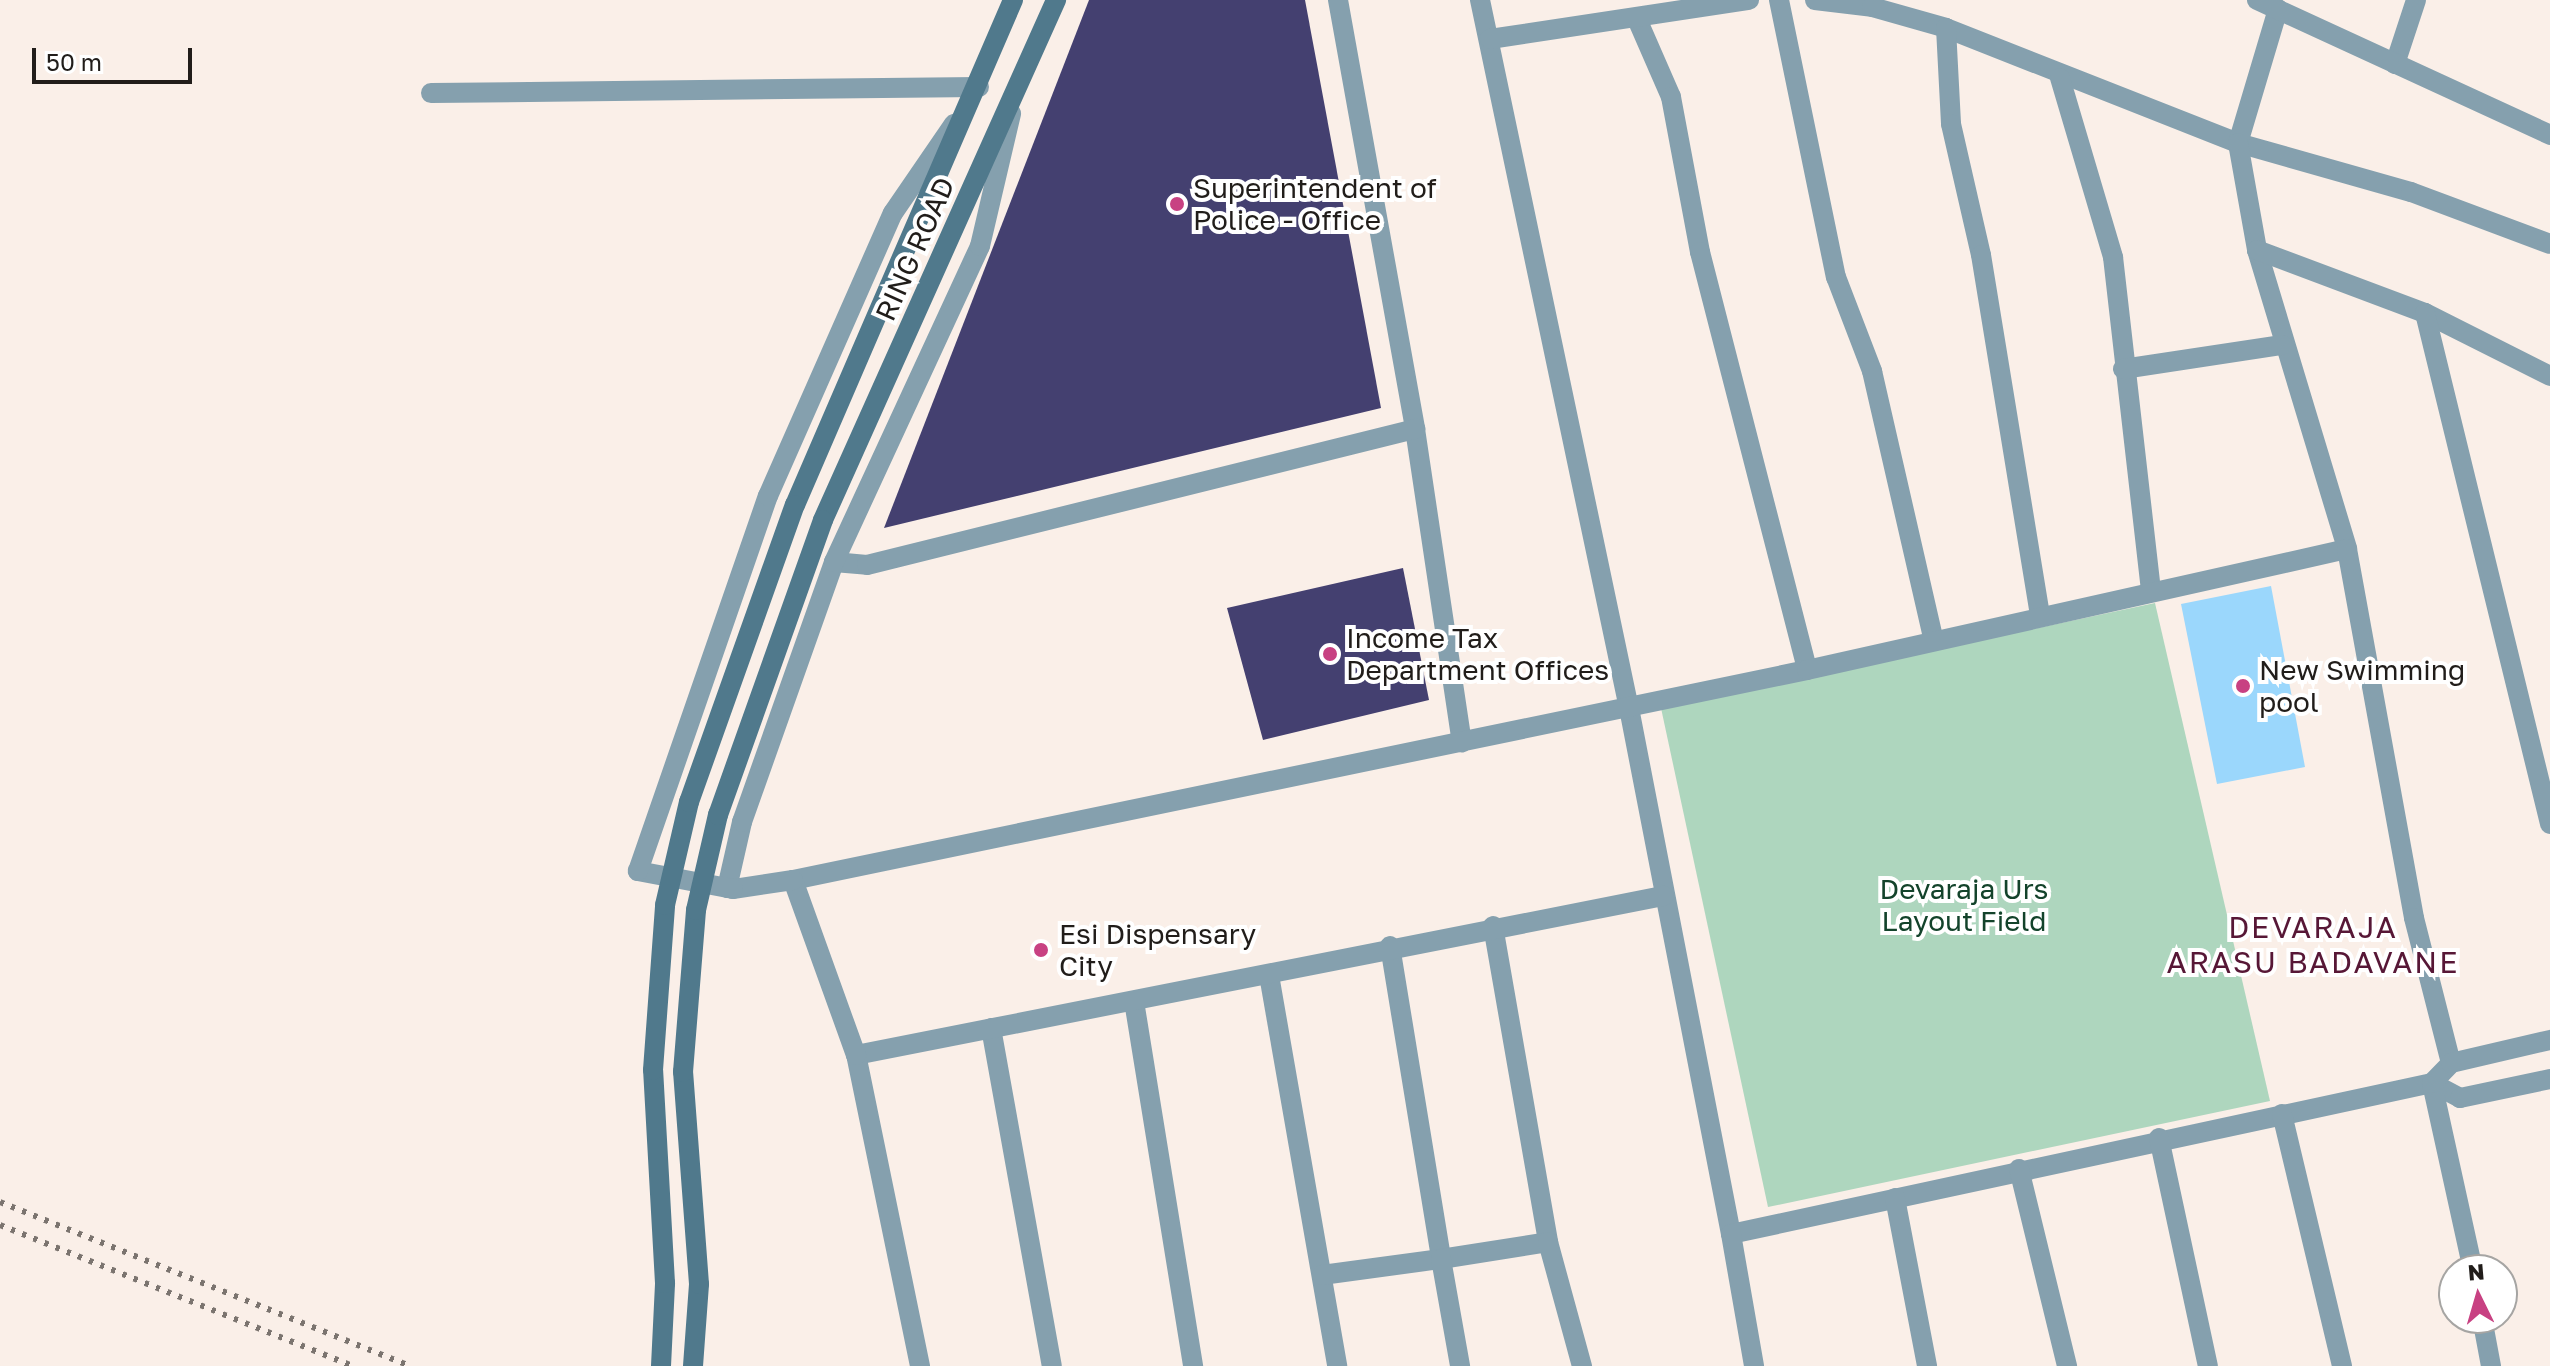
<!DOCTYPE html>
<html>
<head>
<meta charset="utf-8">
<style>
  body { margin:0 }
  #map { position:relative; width:2550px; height:1366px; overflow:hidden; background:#faefe8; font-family:"Golos Text",sans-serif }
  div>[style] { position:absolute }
  .green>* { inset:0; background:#aed6be }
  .water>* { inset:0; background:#9bd7fc }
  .building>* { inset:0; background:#444070 }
  .minor>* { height:20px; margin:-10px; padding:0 10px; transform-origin:10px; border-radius:10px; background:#85a0ae }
  .tertiary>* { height:20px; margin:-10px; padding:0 10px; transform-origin:10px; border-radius:10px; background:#85a0ae }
  .secondary>* { height:20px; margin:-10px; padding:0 10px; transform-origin:10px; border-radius:10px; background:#50798c }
  .rail>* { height:6px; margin-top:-3px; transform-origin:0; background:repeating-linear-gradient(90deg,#7b746f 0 4px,transparent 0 12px) }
  .secondary-bridge>* { height:20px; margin:-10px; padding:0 10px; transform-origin:10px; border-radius:10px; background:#50798c }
  .dots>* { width:22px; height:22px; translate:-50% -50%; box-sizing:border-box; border:4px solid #fff; border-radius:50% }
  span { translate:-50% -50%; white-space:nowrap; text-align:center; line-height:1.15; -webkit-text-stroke:8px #fff; paint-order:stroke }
  .poi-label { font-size:28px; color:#211d1a }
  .left { translate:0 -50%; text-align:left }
  .street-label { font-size:28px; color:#211d1a }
  .park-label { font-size:28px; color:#13432b }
  .neighbourhood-label { font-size:30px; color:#571736; letter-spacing:2px }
  .north { position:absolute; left:2438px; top:1254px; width:80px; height:80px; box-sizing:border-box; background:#fff; border:2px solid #a6a5a3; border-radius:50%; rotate:355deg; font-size:22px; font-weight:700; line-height:32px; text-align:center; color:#211d1a }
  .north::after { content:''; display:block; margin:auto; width:28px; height:36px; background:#c84182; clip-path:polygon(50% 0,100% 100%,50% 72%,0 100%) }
  .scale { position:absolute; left:32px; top:48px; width:160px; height:36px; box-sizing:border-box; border:4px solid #211d1a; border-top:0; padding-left:10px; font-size:24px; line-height:28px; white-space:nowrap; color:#211d1a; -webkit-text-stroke:6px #fff; paint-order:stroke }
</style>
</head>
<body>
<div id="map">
  <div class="green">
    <i style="clip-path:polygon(2155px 603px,2270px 1101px,1768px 1207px,1661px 708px)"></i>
  </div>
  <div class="water">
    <i style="clip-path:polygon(2271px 586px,2305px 767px,2217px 784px,2181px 604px)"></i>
  </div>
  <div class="building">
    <i style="clip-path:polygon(1089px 0,1305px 0,1381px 408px,884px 528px)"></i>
    <i style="clip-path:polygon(1403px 568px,1429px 700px,1263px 740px,1227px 608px)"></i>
  </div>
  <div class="minor">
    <i style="left:1338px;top:0;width:436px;rotate:79.8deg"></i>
    <i style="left:1415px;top:429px;width:317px;rotate:81.5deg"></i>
    <i style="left:1480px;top:0;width:724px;rotate:78.12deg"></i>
    <i style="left:1629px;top:708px;width:536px;rotate:79.03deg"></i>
    <i style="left:1731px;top:1234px;width:717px;rotate:-12.16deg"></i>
    <i style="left:2432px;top:1083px;width:32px;rotate:28deg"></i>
    <i style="left:2460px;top:1098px;width:92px;rotate:-11.9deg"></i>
    <i style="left:1779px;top:0;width:283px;rotate:78.4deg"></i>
    <i style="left:1836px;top:277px;width:101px;rotate:69deg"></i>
    <i style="left:1872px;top:371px;width:277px;rotate:77.1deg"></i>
    <i style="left:1815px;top:0;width:57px;rotate:7deg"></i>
    <i style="left:1872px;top:7px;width:77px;rotate:15.8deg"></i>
    <i style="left:1946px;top:28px;width:314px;rotate:21.5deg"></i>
    <i style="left:2238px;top:143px;width:180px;rotate:15.8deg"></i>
    <i style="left:2411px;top:192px;width:148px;rotate:20.5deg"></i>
    <i style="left:2278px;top:9px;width:140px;rotate:106.6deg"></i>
    <i style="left:2238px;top:143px;width:109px;rotate:79.9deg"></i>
    <i style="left:2257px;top:250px;width:312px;rotate:73.2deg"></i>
    <i style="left:1637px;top:19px;width:85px;rotate:66.4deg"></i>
    <i style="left:1671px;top:97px;width:158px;rotate:79.4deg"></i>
    <i style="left:1700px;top:252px;width:431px;rotate:75.6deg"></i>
    <i style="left:1946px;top:28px;width:96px;rotate:87deg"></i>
    <i style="left:1951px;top:124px;width:134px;rotate:77.1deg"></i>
    <i style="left:1981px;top:255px;width:367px;rotate:80.7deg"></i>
    <i style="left:1490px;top:39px;width:262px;rotate:-8.6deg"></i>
    <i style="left:2395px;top:64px;width:67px;rotate:-71.8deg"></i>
    <i style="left:2060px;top:78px;width:187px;rotate:73.5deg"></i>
    <i style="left:2113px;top:257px;width:336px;rotate:83.5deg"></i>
    <i style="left:431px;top:93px;width:548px;rotate:-0.63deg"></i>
    <i style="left:2257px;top:250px;width:179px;rotate:20.6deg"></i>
    <i style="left:2425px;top:313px;width:140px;rotate:26.7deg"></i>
    <i style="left:2425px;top:313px;width:526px;rotate:76.25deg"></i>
    <i style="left:2123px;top:369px;width:161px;rotate:-8.6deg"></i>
    <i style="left:834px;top:562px;width:33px;rotate:5deg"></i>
    <i style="left:867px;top:565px;width:565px;rotate:-13.94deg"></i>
    <i style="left:793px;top:880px;width:1036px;rotate:-11.7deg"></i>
    <i style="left:1807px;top:670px;width:553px;rotate:-12.63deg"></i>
    <i style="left:2347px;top:549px;width:375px;rotate:79.7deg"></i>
    <i style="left:2414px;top:918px;width:150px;rotate:75.7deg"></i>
    <i style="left:727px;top:888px;width:68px;rotate:-77.2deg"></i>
    <i style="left:742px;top:822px;width:276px;rotate:-70.5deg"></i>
    <i style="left:834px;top:562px;width:348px;rotate:-65.2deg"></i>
    <i style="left:980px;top:246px;width:136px;rotate:-76.8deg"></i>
    <i style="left:1493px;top:926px;width:321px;rotate:80.1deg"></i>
    <i style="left:1390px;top:946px;width:317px;rotate:80.7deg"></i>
    <i style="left:1441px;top:1259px;width:108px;rotate:-9deg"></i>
    <i style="left:1548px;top:1242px;width:129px;rotate:74.7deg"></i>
    <i style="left:1269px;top:975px;width:397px;rotate:80.1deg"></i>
    <i style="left:1134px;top:1001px;width:370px;rotate:80.8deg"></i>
    <i style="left:991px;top:1028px;width:343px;rotate:79.8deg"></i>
    <i style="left:856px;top:1055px;width:823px;rotate:-11.15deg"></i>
    <i style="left:2282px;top:1114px;width:259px;rotate:76.6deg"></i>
    <i style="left:2159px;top:1138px;width:233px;rotate:77.9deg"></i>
    <i style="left:2019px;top:1169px;width:203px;rotate:76.3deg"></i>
    <i style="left:1895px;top:1198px;width:171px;rotate:79.2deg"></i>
    <i style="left:1731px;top:1234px;width:134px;rotate:80.1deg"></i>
    <i style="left:2473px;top:1270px;width:191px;rotate:-102.4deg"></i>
    <i style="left:2432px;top:1083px;width:28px;rotate:-46deg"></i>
    <i style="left:2451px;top:1063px;width:102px;rotate:-13.1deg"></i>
    <i style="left:1322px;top:1275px;width:120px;rotate:-7.7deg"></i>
    <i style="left:1441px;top:1259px;width:109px;rotate:79.9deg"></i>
    <i style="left:2482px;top:1318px;width:49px;rotate:79.4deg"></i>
    <i style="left:920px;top:1366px;width:318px;rotate:-101.6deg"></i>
    <i style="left:856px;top:1055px;width:186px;rotate:-109.8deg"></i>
    <i style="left:793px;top:880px;width:61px;rotate:171.5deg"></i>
    <i style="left:733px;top:889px;width:97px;rotate:-169.3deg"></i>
    <i style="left:638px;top:871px;width:397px;rotate:-70.9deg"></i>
    <i style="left:768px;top:496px;width:309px;rotate:-66.2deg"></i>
    <i style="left:893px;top:213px;width:108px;rotate:-55.6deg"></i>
  </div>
  <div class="tertiary">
    <i style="left:2257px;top:0;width:323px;rotate:24.7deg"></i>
  </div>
  <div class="secondary">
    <i style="left:795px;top:505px;width:550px;rotate:-66.65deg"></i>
    <i style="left:823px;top:520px;width:570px;rotate:-65.86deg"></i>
  </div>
  <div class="rail">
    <i style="left:0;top:1202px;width:441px;rotate:21.8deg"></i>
    <i style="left:0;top:1225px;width:380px;rotate:21.8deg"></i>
  </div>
  <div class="secondary-bridge">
    <i style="left:661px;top:1366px;width:83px;rotate:-87.2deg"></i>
    <i style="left:665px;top:1283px;width:213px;rotate:-93.2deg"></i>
    <i style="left:653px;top:1070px;width:165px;rotate:-85.8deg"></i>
    <i style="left:665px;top:905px;width:106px;rotate:-76.9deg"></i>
    <i style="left:689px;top:802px;width:315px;rotate:-70.4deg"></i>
    <i style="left:693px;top:1366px;width:82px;rotate:-85.8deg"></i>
    <i style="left:699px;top:1284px;width:213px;rotate:-94.3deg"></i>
    <i style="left:683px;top:1072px;width:163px;rotate:-85.4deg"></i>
    <i style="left:696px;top:910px;width:98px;rotate:-77deg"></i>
    <i style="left:718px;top:815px;width:313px;rotate:-70.4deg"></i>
  </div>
  <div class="dots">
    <i style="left:1177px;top:204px;background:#c84182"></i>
    <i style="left:1330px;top:654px;background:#c84182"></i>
    <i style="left:2243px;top:686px;background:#c84182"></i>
    <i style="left:1041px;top:950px;background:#c84182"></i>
  </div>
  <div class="poi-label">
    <span class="left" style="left:1193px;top:204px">Superintendent of<br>Police - Office</span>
    <span class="left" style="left:1346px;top:654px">Income Tax<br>Department Offices</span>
    <span class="left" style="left:2259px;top:686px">New Swimming<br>pool</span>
    <span class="left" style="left:1059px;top:950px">Esi Dispensary<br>City</span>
  </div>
  <div class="street-label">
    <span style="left:915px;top:249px;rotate:-66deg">RING ROAD</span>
  </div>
  <div class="park-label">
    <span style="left:1964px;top:905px">Devaraja Urs<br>Layout Field</span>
  </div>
  <div class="neighbourhood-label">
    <span style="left:2313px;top:944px">DEVARAJA<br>ARASU BADAVANE</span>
  </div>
  <div class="north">N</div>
  <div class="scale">50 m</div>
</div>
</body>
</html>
